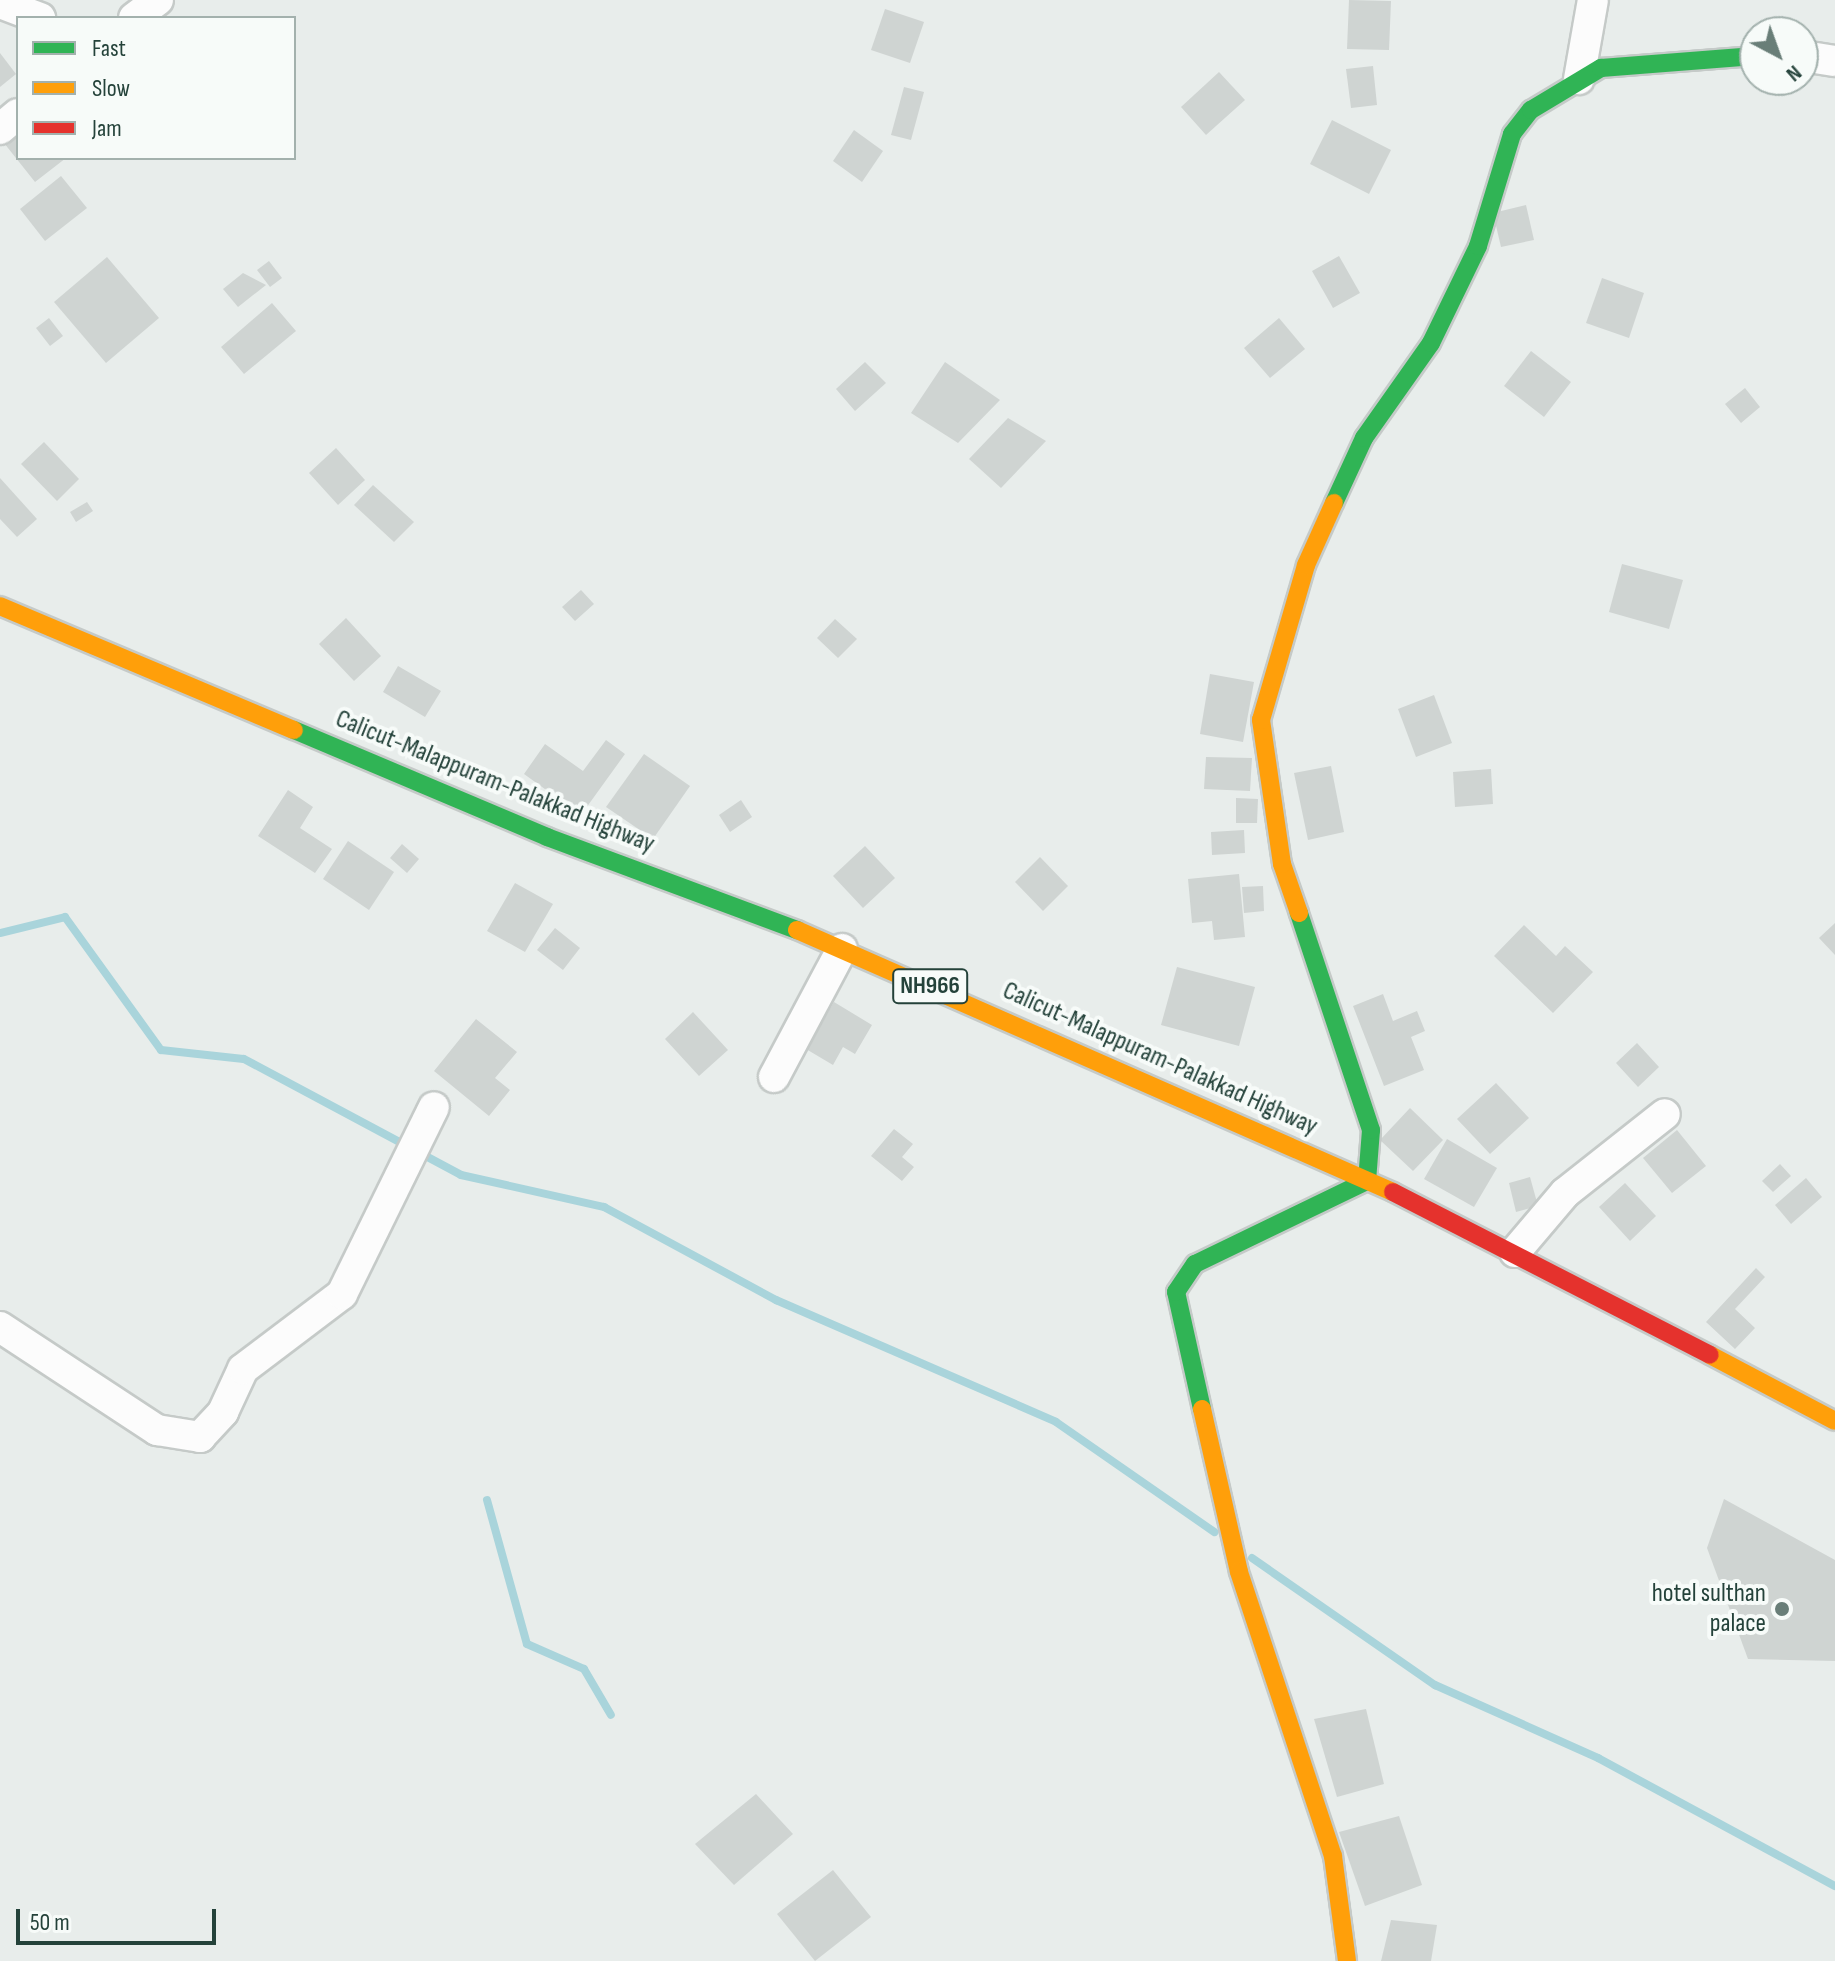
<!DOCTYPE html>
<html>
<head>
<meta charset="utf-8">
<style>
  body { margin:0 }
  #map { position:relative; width:1835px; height:1961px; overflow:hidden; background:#e8edeb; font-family:"Sofia Sans Condensed",sans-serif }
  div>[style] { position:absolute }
  .stream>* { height:8px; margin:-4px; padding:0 4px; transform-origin:4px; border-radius:4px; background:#a9d4db }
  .building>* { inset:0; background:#cfd4d2 }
  .roads { filter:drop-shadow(2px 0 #c5cac8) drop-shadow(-2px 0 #c5cac8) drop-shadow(0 2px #c5cac8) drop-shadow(0 -2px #c5cac8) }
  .street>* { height:30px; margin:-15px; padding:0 15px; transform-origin:15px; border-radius:15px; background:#fcfcfc }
  .fast>* { height:18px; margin:-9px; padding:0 9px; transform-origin:9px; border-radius:9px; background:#30b455 }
  .slow>* { height:18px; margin:-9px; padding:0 9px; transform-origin:9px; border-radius:9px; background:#ff9f0a }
  .jam>* { height:18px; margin:-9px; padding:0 9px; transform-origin:9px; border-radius:9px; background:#e5322d }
  .dots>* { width:22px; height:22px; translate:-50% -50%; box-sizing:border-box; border:4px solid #f7fbf9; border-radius:50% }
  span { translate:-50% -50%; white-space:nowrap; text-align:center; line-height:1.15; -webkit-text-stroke:8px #f7fbf9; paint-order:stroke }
  .shield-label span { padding:2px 6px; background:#f7fbf9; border:2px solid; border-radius:6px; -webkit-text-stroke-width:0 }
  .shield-label { font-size:24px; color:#24423a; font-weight:700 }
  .street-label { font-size:26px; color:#24423a }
  .poi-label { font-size:26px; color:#24423a }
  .right { translate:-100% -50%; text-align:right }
  .legend { position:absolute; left:16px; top:16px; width:280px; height:144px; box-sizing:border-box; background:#f7fbf9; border:2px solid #a3b1ad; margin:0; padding:10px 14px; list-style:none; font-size:24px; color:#24423a }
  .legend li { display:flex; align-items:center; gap:16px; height:40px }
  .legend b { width:40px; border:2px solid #a3b1ad }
  .north { position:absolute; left:1739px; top:16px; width:80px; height:80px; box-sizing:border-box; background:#f7fbf9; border:2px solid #a3b1ad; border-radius:50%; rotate:139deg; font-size:22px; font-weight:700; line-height:32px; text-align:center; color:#24423a }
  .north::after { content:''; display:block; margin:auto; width:28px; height:36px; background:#697e78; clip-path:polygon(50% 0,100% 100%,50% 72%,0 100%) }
  .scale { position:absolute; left:16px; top:1909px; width:200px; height:36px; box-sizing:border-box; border:4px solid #24423a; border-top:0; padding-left:10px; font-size:24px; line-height:28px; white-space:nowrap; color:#24423a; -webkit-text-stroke:6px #f7fbf9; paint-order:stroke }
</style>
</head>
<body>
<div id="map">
  <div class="stream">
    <i style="left:0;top:933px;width:67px;rotate:-13.8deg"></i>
    <i style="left:65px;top:917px;width:164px;rotate:54.2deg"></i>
    <i style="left:161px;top:1050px;width:83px;rotate:6.2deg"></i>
    <i style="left:244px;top:1059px;width:246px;rotate:28.1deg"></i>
    <i style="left:461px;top:1175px;width:147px;rotate:12.6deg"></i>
    <i style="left:604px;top:1207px;width:196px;rotate:28.4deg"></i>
    <i style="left:776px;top:1300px;width:305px;rotate:23.5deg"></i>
    <i style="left:1056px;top:1422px;width:193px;rotate:34.8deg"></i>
    <i style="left:487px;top:1500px;width:149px;rotate:74.5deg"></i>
    <i style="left:527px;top:1644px;width:62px;rotate:23.7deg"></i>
    <i style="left:584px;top:1669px;width:53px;rotate:59.6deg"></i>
    <i style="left:1252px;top:1558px;width:223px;rotate:34.8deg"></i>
    <i style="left:1435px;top:1685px;width:179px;rotate:24.1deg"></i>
    <i style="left:1598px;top:1758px;width:269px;rotate:28.4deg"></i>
  </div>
  <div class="building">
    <i style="clip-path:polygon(1349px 0,1391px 1px,1389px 50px,1347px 49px)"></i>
    <i style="clip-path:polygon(885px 9px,924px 22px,910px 63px,871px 50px)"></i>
    <i style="clip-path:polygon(0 53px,16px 74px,0 87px)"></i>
    <i style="clip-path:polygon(1373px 66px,1377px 105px,1351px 108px,1346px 69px)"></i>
    <i style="clip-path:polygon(1219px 72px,1245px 100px,1206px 135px,1181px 107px)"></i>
    <i style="clip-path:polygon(904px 87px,924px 92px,911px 140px,891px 135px)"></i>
    <i style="clip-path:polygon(1332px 120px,1391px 150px,1369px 194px,1310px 164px)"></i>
    <i style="clip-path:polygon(854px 130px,883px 151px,862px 182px,833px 161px)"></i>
    <i style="clip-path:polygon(18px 132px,18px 158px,66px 158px,35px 182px,4px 143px)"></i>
    <i style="clip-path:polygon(61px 176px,87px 208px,45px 241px,20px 209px)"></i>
    <i style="clip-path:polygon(1526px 205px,1534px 240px,1501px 247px,1493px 213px)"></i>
    <i style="clip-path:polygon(1339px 256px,1360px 293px,1333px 308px,1312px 271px)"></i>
    <i style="clip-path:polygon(107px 257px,159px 318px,106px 363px,54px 302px)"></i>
    <i style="clip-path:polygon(269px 261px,282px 278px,270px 287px,257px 270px)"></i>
    <i style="clip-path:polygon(243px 273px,266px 285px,238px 307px,223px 289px)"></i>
    <i style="clip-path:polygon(1602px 278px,1644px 293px,1629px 338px,1586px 323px)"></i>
    <i style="clip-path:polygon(272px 303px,296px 331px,244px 374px,221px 347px)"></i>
    <i style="clip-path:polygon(49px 318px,63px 336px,50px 346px,36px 328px)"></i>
    <i style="clip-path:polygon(1279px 318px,1305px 349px,1270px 378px,1244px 348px)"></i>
    <i style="clip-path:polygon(1531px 351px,1571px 382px,1544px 417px,1504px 386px)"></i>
    <i style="clip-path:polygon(865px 362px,886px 383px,855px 411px,836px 389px)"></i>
    <i style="clip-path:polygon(945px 362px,1000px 400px,958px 443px,911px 413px)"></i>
    <i style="clip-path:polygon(1745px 388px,1760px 407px,1741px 423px,1725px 404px)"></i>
    <i style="clip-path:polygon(1008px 418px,1046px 441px,1001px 488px,969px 459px)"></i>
    <i style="clip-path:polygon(44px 442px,79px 479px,57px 501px,21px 464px)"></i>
    <i style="clip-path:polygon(336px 448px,365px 480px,338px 505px,309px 473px)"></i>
    <i style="clip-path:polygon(0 478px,37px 519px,17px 537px,0 519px)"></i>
    <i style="clip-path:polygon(373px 485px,414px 522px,394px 542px,354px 505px)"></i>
    <i style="clip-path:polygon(87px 502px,93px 511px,76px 522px,70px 512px)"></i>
    <i style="clip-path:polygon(1622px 564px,1683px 580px,1669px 629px,1609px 612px)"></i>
    <i style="clip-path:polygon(581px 590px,594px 604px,575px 621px,562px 607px)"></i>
    <i style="clip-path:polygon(346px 618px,381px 656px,354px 681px,319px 644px)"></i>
    <i style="clip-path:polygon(835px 619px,857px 639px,838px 658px,817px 638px)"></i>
    <i style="clip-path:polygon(398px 666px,441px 691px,425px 717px,383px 692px)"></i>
    <i style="clip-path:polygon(1210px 674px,1254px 682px,1243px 742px,1200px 734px)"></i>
    <i style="clip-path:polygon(1434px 695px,1452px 743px,1416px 757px,1398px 709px)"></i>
    <i style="clip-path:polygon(606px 740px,625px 754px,581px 815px,524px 774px,545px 744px,583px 771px)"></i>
    <i style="clip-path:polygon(644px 754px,690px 786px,653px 839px,606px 807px)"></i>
    <i style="clip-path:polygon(1206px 757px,1252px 758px,1250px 791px,1204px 789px)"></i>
    <i style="clip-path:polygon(1331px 766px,1344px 832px,1308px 840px,1294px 773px)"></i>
    <i style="clip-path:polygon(1491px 769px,1493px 804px,1455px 807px,1453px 772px)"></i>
    <i style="clip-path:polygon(288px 790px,313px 807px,300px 828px,332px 849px,315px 873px,258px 836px)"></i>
    <i style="clip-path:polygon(1236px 798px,1258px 799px,1257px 823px,1236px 823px)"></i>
    <i style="clip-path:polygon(741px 800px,752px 817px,730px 832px,719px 815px)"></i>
    <i style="clip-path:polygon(1244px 830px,1245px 853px,1212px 855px,1211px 832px)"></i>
    <i style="clip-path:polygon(348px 841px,394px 872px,369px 910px,323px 879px)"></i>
    <i style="clip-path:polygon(402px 844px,419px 859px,407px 873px,390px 858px)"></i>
    <i style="clip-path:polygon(865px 846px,895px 878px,863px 908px,833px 876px)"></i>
    <i style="clip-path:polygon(1040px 857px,1068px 886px,1043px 911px,1015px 882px)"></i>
    <i style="clip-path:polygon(1239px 874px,1245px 937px,1214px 940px,1212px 921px,1192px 923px,1188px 879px)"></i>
    <i style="clip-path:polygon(515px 883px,553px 904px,525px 952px,487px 931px)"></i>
    <i style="clip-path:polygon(1263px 886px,1264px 911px,1244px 913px,1242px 887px)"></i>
    <i style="clip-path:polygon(1835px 923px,1835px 955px,1819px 938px)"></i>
    <i style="clip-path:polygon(1524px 925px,1556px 956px,1565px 946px,1593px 972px,1553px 1013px,1494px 956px)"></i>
    <i style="clip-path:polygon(555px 928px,580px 948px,563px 970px,537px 950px)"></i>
    <i style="clip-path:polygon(1177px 967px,1255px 987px,1239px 1046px,1161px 1025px)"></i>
    <i style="clip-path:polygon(1383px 994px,1393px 1021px,1417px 1011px,1425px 1031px,1411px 1037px,1424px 1070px,1384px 1086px,1353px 1006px)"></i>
    <i style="clip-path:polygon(834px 1002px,872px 1025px,855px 1054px,843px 1047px,833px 1065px,806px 1049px)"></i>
    <i style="clip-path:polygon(693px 1012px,728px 1050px,699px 1076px,665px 1039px)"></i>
    <i style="clip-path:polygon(476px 1019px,517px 1052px,495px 1078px,510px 1090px,489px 1116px,434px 1071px)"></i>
    <i style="clip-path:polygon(1637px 1043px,1659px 1067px,1638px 1087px,1616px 1063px)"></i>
    <i style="clip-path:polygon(1496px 1083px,1529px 1118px,1490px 1154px,1457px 1119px)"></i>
    <i style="clip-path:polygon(1410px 1108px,1443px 1140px,1413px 1171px,1380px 1140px)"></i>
    <i style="clip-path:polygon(894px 1129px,913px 1144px,902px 1157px,914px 1167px,902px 1181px,871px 1156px)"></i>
    <i style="clip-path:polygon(1677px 1130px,1706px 1166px,1672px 1193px,1643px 1158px)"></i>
    <i style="clip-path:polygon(1447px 1139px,1497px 1168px,1474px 1207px,1424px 1179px)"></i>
    <i style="clip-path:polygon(1780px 1164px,1791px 1176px,1773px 1192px,1762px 1181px)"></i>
    <i style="clip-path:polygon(1530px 1177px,1538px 1206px,1516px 1212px,1509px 1183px)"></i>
    <i style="clip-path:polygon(1806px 1178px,1822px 1197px,1791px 1224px,1775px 1205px)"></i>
    <i style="clip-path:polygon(1625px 1183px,1656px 1216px,1630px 1241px,1599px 1207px)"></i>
    <i style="clip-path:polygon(1756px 1268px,1765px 1277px,1735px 1309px,1755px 1328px,1735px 1349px,1706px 1322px)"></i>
    <i style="clip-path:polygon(1724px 1499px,1835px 1560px,1835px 1661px,1748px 1659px,1707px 1548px)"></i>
    <i style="clip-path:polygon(1366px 1709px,1384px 1784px,1337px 1797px,1314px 1719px)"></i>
    <i style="clip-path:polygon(756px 1794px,793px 1834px,734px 1885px,695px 1844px)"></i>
    <i style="clip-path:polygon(1399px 1816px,1422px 1885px,1365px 1906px,1339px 1832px)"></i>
    <i style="clip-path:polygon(833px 1870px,871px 1917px,815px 1961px,777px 1914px)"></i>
    <i style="clip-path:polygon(1391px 1920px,1437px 1925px,1431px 1961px,1381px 1961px)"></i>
  </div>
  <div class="roads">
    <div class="street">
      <i style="left:0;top:3px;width:43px;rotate:20.6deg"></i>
      <i style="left:134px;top:18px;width:30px;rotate:-37deg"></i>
      <i style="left:1803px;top:56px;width:32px;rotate:9deg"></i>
      <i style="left:1579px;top:79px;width:80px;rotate:-80deg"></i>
      <i style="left:0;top:129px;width:23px;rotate:-40deg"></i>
      <i style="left:774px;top:1077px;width:145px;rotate:-62deg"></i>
      <i style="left:1515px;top:1252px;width:77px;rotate:-49.7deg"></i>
      <i style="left:1565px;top:1193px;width:127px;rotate:-38.3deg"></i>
      <i style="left:0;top:1327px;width:188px;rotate:33.3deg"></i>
      <i style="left:157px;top:1430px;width:44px;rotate:9.2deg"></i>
      <i style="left:200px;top:1437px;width:34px;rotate:-47deg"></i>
      <i style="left:223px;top:1412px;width:47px;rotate:-65.1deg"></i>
      <i style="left:243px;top:1369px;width:124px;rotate:-37.1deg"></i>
      <i style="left:342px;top:1294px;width:208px;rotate:-63.8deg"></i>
    </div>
    <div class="fast">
      <i style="left:1334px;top:503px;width:72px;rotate:-65.2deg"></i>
      <i style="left:1364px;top:438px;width:116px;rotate:-54.8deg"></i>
      <i style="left:1431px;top:343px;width:108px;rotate:-64.1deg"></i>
      <i style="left:1478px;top:246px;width:117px;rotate:-73.1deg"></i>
      <i style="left:1512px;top:134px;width:31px;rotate:-52deg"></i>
      <i style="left:1531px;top:110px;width:82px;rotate:-31deg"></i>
      <i style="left:1601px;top:68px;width:154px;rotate:-4.5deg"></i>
      <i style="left:294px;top:730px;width:275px;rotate:22.9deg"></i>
      <i style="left:547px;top:837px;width:267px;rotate:20.4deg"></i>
      <i style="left:1202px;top:1409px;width:120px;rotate:-102.5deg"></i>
      <i style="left:1176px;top:1292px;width:34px;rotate:-56deg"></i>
      <i style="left:1195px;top:1264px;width:191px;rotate:-25.8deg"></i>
      <i style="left:1367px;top:1181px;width:51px;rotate:-85.5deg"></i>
      <i style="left:1371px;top:1130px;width:229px;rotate:-108.4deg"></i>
    </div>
    <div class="slow">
      <i style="left:0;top:606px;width:319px;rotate:22.9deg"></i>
      <i style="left:1299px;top:913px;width:52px;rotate:-109.1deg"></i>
      <i style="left:1282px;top:864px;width:146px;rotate:-98.3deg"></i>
      <i style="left:1261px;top:720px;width:161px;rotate:-73.8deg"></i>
      <i style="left:1306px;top:565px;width:68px;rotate:-65.7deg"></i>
      <i style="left:797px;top:930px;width:651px;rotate:23.73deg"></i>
      <i style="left:1710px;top:1355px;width:141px;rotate:27.8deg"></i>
      <i style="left:1202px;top:1409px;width:167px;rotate:77.2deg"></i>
      <i style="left:1239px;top:1572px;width:299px;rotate:71.7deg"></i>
      <i style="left:1333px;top:1856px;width:106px;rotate:82.4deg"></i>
    </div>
    <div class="jam">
      <i style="left:1393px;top:1192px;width:356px;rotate:27.2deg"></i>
    </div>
  </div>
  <div class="dots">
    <i style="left:1782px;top:1609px;background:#697e78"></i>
  </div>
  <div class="shield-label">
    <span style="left:930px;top:986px">NH966</span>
  </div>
  <div class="street-label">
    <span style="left:495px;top:782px;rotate:22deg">Calicut-Malappuram-Palakkad Highway</span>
    <span style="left:1160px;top:1059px;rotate:24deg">Calicut-Malappuram-Palakkad Highway</span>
  </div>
  <div class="poi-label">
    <span class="right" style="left:1766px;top:1609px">hotel sulthan<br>palace</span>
  </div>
  <ul class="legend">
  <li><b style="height:10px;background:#30b455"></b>Fast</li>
  <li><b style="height:10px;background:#ff9f0a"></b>Slow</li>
  <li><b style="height:10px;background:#e5322d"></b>Jam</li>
  </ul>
  <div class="north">N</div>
  <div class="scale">50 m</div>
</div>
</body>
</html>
